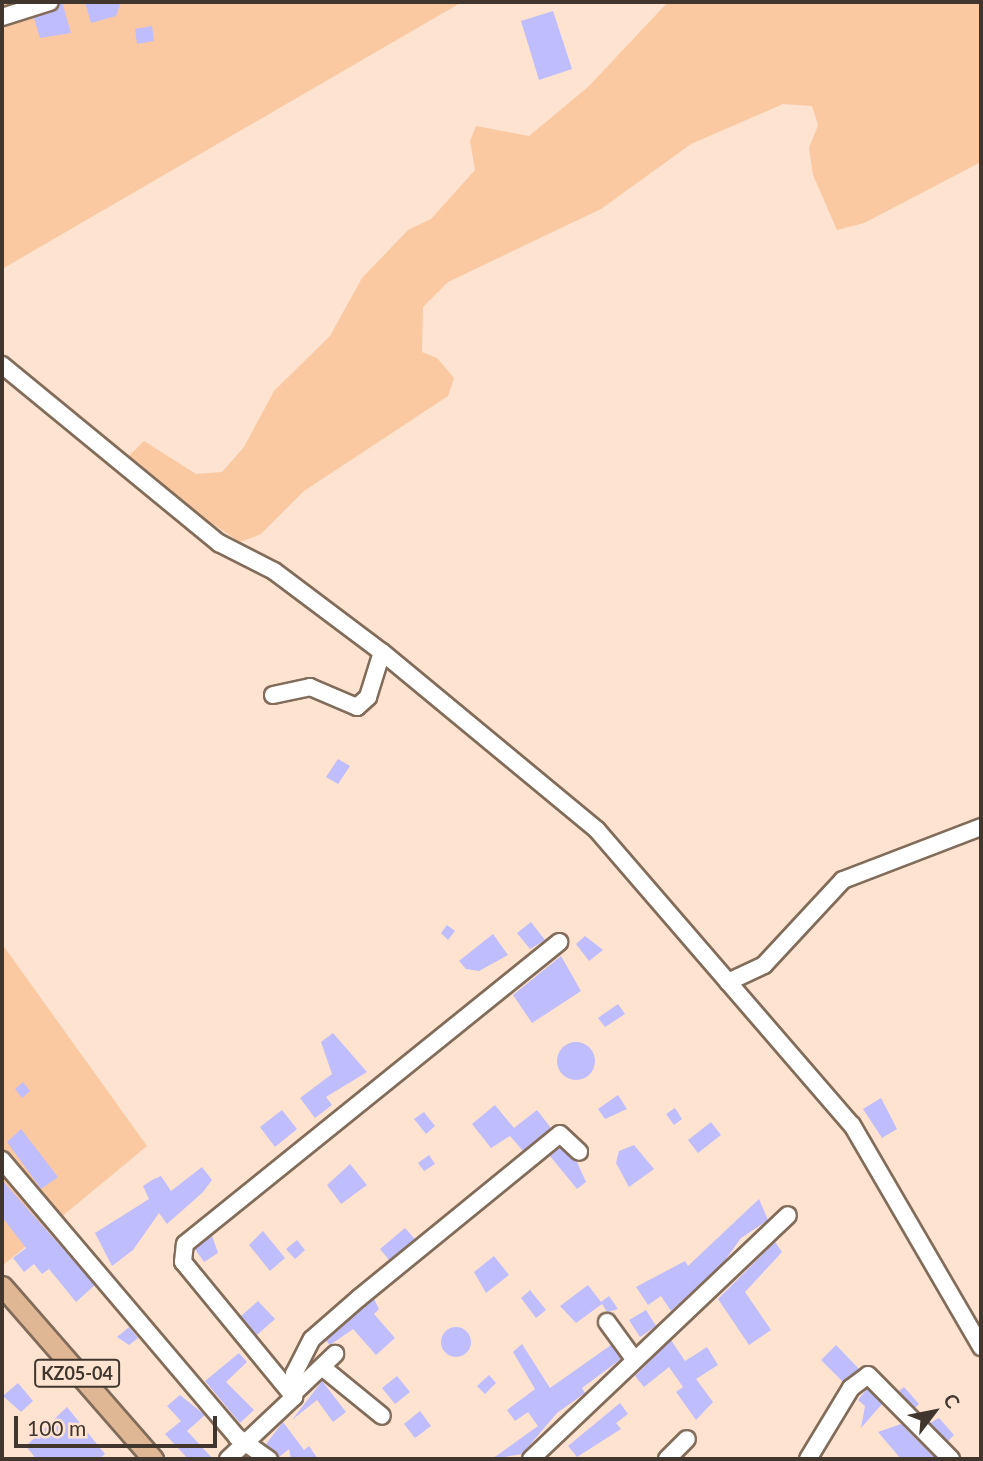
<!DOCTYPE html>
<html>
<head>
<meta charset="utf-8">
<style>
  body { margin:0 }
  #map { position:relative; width:983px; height:1461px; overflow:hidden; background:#fde3d0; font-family:Lato,sans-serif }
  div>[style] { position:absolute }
  .green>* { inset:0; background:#fac9a2 }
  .building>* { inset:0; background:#c0bdfd }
  .round { border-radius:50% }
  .roads { filter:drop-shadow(2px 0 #826c5a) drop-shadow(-2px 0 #826c5a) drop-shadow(0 2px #826c5a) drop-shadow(0 -2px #826c5a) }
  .minor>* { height:16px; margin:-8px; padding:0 8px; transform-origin:8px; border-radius:8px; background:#fff }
  .major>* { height:19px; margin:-9.5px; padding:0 9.5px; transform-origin:9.5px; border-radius:9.5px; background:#e0b794 }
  span { translate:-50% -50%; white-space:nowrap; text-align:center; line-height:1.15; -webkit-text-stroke:5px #fde3d0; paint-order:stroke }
  .shield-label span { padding:2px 5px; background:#fde3d0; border:2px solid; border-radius:5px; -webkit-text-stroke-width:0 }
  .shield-label { font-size:18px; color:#40362e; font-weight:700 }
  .frame { position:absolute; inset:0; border:4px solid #40362e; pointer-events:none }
  .north { position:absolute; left:899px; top:1377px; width:70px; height:70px; -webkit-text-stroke:5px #fde3d0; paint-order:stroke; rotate:58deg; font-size:19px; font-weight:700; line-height:28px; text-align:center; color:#40362e }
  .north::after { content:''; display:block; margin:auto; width:24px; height:32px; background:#40362e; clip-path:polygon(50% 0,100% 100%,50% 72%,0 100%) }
  .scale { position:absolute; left:14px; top:1416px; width:203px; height:32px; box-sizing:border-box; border:4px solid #40362e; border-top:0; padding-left:9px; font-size:21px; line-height:24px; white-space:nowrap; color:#40362e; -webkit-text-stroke:5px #fde3d0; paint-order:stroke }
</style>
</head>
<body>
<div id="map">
  <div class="green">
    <i style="clip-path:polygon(2px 2px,462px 2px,2px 269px)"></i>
    <i style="clip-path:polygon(668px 2px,981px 2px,981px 162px,864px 223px,837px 230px,813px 175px,809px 148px,818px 125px,812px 106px,783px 104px,691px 144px,601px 209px,448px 282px,423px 307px,422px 352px,437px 358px,454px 378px,448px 396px,304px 491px,261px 534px,240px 542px,187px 507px,129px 456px,144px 441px,196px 474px,222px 472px,244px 447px,274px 391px,330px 336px,362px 278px,408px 230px,431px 219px,475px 170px,470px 141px,476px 126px,529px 136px,588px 87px)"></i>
    <i style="clip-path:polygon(2px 944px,147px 1146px,2px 1266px)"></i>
  </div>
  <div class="building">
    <i style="clip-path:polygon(62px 2px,71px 33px,40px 38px,34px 18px)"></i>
    <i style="clip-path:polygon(85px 2px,121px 2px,116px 16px,91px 23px)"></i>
    <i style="clip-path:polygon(553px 11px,572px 69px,539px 80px,521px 21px)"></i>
    <i style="clip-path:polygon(152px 26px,154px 41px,137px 44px,135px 29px)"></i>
    <i style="clip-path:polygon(338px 759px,350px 766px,338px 784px,326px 777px)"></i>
    <i style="clip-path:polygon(531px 922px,545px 940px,530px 949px,517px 933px)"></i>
    <i style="clip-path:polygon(447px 925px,455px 931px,448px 940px,441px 933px)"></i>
    <i style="clip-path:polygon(493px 934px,508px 955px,479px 971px,466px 969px,459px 961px)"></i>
    <i style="clip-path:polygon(585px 936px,603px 950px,589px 961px,576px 944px)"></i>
    <i style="clip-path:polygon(561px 956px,581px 991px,532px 1023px,513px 995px)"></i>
    <i style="clip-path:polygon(618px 1004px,625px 1014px,605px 1027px,598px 1018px)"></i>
    <i style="clip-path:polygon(333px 1033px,367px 1072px,326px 1097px,332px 1105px,315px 1118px,300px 1098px,332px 1074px,321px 1042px)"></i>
    <i class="round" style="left:557px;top:1042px;width:38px;height:38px"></i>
    <i style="clip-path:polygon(23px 1082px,30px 1091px,22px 1098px,15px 1089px)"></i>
    <i style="clip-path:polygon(618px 1095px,627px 1109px,605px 1119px,598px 1109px)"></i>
    <i style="clip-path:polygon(881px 1098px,897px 1129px,882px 1138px,863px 1109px)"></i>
    <i style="clip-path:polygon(495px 1105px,514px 1128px,537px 1110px,551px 1128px,523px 1151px,510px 1136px,491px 1148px,472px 1124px)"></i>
    <i style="clip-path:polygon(675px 1108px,682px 1119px,674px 1125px,666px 1114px)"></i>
    <i style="clip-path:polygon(282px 1110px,297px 1129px,275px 1147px,260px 1127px)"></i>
    <i style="clip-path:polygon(424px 1112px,435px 1126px,426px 1134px,414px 1119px)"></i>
    <i style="clip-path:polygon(711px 1122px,721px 1135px,698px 1153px,688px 1140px)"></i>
    <i style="clip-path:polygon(21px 1129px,58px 1177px,41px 1189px,7px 1142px)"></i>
    <i style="clip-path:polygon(634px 1145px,654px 1169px,629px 1187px,616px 1163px,619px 1151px)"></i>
    <i style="clip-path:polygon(559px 1148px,577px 1162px,586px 1182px,577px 1189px,550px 1156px)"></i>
    <i style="clip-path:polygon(429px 1155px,435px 1164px,424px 1171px,418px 1163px)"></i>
    <i style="clip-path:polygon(350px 1164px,367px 1185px,341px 1204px,327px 1185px)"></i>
    <i style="clip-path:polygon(202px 1167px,212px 1180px,203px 1192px,167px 1224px,159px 1213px,133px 1250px,112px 1266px,95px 1233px,149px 1199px,143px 1186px,152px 1180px,161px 1176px,171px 1191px)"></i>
    <i style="clip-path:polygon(2px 1180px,95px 1285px,76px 1302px,49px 1269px,42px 1274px,34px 1264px,24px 1272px,13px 1258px,26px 1248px,2px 1217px)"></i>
    <i style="clip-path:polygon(759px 1199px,768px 1220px,741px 1238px,723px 1263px,671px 1311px,661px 1296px,648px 1305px,636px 1287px,685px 1261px,688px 1266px)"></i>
    <i style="clip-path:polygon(405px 1228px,415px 1239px,389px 1260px,380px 1249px)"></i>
    <i style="clip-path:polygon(263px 1231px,285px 1258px,270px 1271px,249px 1245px)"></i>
    <i style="clip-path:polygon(212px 1236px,218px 1253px,204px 1262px,195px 1249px)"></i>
    <i style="clip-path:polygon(297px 1240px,305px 1250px,295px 1259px,286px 1249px)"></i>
    <i style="clip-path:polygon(775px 1242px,782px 1252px,745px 1292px,771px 1330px,749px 1345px,718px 1299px)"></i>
    <i style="clip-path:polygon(494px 1256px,509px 1275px,486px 1293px,474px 1272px)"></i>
    <i style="clip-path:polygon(588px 1285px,601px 1302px,609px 1296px,618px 1309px,607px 1312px,602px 1304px,576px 1323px,560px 1306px)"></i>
    <i style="clip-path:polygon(530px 1290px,546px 1310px,536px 1318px,521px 1298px)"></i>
    <i style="clip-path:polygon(374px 1299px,379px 1309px,374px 1314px,395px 1338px,376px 1355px,353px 1329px,330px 1345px,326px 1341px)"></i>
    <i style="clip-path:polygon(258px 1301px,275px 1319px,257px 1335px,241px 1316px)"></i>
    <i style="clip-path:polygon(646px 1310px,656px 1326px,640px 1337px,629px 1320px)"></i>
    <i style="clip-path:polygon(129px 1327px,138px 1338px,129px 1345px,117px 1337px)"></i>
    <i class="round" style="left:441px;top:1327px;width:30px;height:30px"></i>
    <i style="clip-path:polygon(671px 1340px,685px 1361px,707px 1347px,718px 1365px,696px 1379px,713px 1402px,696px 1420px,676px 1392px,683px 1387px,669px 1367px,644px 1387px,635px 1376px)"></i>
    <i style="clip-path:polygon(522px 1344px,550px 1388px,611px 1345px,621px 1359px,582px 1388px,585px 1393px,557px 1413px,522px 1454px,492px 1459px,538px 1426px,528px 1412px,515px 1421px,507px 1410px,535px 1389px,513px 1352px)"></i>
    <i style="clip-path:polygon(836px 1345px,859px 1369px,843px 1382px,821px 1360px)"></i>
    <i style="clip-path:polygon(239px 1353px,247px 1362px,226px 1382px,254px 1410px,240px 1423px,205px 1381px)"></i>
    <i style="clip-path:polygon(489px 1375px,496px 1383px,485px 1394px,477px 1386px)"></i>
    <i style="clip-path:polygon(397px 1376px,410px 1392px,395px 1404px,382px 1388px)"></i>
    <i style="clip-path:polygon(322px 1381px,346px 1412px,333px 1422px,317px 1400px,292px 1420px)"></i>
    <i style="clip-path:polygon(18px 1383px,33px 1401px,21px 1412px,3px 1396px)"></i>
    <i style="clip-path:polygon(904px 1387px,919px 1404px,915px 1408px,899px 1391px)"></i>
    <i style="clip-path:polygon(867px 1389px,882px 1404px,861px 1428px,865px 1406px,858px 1400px)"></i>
    <i style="clip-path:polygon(180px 1395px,205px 1415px,187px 1431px,213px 1459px,188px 1459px,165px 1434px,181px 1421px,167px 1406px)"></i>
    <i style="clip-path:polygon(620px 1403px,628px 1414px,616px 1423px,621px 1429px,577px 1457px,568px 1446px)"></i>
    <i style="clip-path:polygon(67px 1407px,105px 1454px,99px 1459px,36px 1459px,26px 1446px)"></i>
    <i style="clip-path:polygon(420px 1411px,431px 1426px,415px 1438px,404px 1424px)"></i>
    <i style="clip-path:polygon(939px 1418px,954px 1435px,948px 1441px,930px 1423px)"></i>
    <i style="clip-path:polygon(283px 1422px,304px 1450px,309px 1446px,318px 1459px,291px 1459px,289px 1449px,279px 1457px,266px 1444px)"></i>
    <i style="clip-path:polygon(901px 1424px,936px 1459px,901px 1459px,878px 1432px)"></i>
  </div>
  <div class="roads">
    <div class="minor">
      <i style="left:2px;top:17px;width:50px;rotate:-17.4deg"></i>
      <i style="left:2px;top:365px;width:281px;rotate:39.4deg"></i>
      <i style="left:219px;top:543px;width:62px;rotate:27deg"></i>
      <i style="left:274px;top:571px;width:135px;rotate:36.9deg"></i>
      <i style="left:382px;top:652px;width:279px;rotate:39.6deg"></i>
      <i style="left:597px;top:830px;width:390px;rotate:49.2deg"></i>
      <i style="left:852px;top:1125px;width:257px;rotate:59.8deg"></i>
      <i style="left:273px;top:695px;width:38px;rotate:-12deg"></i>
      <i style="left:310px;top:687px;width:51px;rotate:23.1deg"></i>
      <i style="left:357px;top:707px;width:15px;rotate:-42deg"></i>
      <i style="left:368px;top:697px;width:47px;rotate:-72.7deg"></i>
      <i style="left:728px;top:982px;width:40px;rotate:-25deg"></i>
      <i style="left:764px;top:965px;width:116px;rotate:-47.1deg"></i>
      <i style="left:843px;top:880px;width:148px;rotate:-21deg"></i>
      <i style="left:2px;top:1160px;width:363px;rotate:49.7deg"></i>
      <i style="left:237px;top:1437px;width:39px;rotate:35deg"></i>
      <i style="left:607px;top:1322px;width:46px;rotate:53.9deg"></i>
      <i style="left:322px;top:1367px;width:77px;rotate:39.2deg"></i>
      <i style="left:294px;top:1393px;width:57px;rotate:-43.6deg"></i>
      <i style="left:294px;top:1397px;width:175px;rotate:-129.4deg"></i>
      <i style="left:183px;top:1262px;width:18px;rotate:-84deg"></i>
      <i style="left:185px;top:1244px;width:481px;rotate:-38.9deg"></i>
      <i style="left:228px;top:1459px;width:91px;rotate:-43.2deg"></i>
      <i style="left:294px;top:1397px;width:23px;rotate:-90deg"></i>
      <i style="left:294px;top:1374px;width:39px;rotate:-63deg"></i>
      <i style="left:312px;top:1339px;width:62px;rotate:-41.1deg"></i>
      <i style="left:359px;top:1298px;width:259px;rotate:-39.2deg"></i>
      <i style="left:560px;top:1134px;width:26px;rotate:43deg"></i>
      <i style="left:531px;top:1459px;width:354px;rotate:-43.5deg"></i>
      <i style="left:667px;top:1459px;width:28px;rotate:-45deg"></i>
      <i style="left:808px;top:1459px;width:83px;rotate:-58.8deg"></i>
      <i style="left:851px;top:1388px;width:21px;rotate:-37deg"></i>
      <i style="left:868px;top:1375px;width:118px;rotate:45.3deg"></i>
    </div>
    <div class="major">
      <i style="left:2px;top:1286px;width:230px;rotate:48.9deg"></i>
    </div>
  </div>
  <div class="shield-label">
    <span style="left:77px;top:1373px">KZ05-04</span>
  </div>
  <div class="frame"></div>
  <div class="north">С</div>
  <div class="scale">100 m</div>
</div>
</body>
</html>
